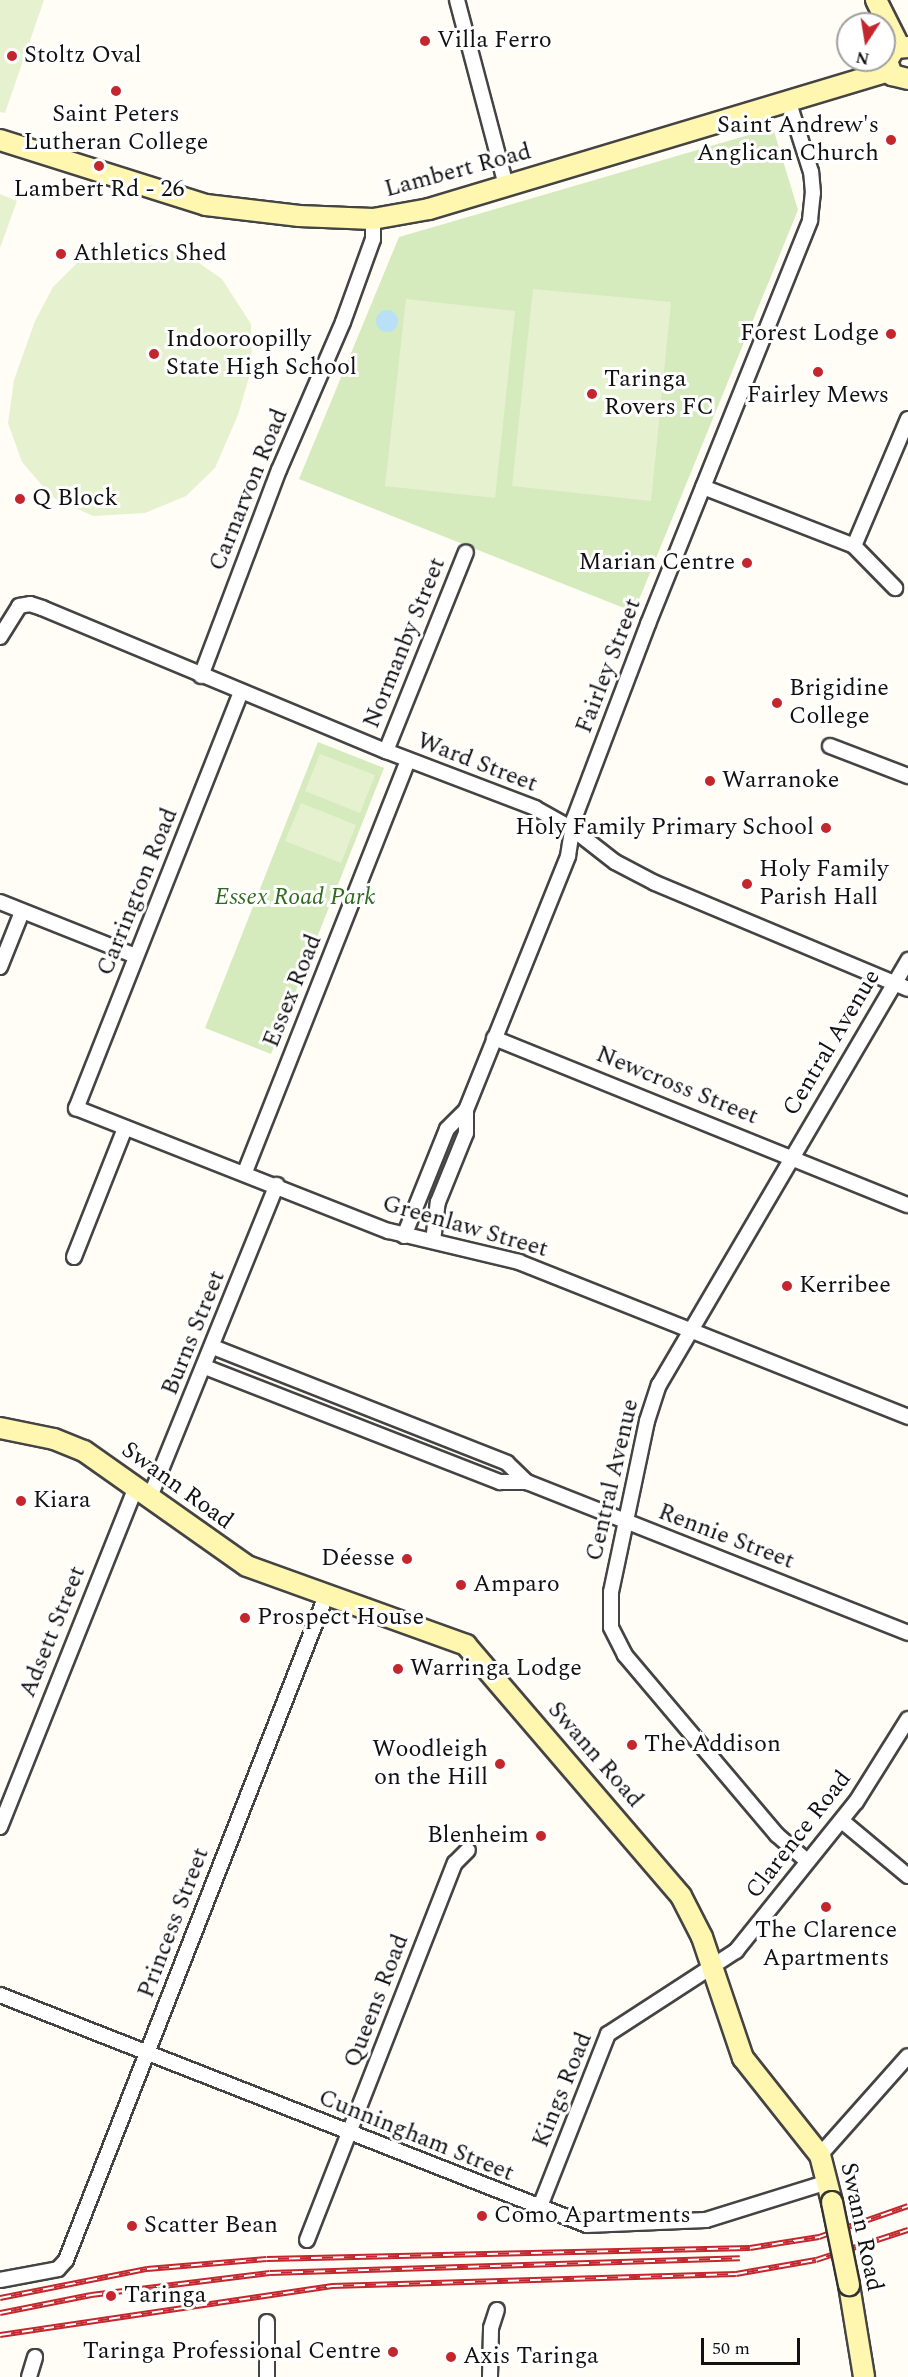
<!DOCTYPE html>
<html>
<head>
<meta charset="utf-8">
<style>
  body { margin:0 }
  #map { position:relative; width:908px; height:2377px; overflow:hidden; background:#fffdf5; font-family:Spectral,serif }
  div>[style] { position:absolute }
  .green>* { inset:0; background:#d5ebbd }
  .pitch>* { inset:0; background:#e6f2cf }
  .water>* { inset:0; background:#b9e0f7 }
  .round { border-radius:50% }
  .roads { filter:drop-shadow(2px 0 #444) drop-shadow(-2px 0 #444) drop-shadow(0 2px #444) drop-shadow(0 -2px #444) }
  .street>* { height:14px; margin:-7px; padding:0 7px; transform-origin:7px; border-radius:7px; background:#fff }
  .secondary>* { height:20px; margin:-10px; padding:0 10px; transform-origin:10px; border-radius:10px; background:#fff6b0 }
  .rail>* { height:6px; margin-top:-3px; transform-origin:0; background:repeating-linear-gradient(90deg,#fff 0 11px,#c4262e 0 22px); box-sizing:border-box; border-block:2px solid #c4262e }
  .bridges { filter:drop-shadow(2px 0 #333) drop-shadow(-2px 0 #333) drop-shadow(0 2px #333) drop-shadow(0 -2px #333) }
  .secondary-bridge>* { height:20px; margin:-10px; padding:0 10px; transform-origin:10px; border-radius:10px; background:#fff6b0 }
  .dots>* { width:16px; height:16px; translate:-50% -50%; box-sizing:border-box; border:3px solid #fff; border-radius:50% }
  span { translate:-50% -50%; white-space:nowrap; text-align:center; line-height:1.15; -webkit-text-stroke:6px #fff; paint-order:stroke }
  .poi-label { font-size:24px; color:#111 }
  .left { translate:0 -50%; text-align:left }
  .right { translate:-100% -50%; text-align:right }
  .street-label { font-size:24px; color:#111 }
  .park-label { font-size:24px; color:#2f6b1f; font-style:italic }
  .north { position:absolute; left:836px; top:12px; width:60px; height:60px; box-sizing:border-box; background:#fff; border:2px solid #a0a0a0; border-radius:50%; rotate:192deg; font-size:16px; font-weight:700; line-height:24px; text-align:center; color:#111 }
  .north::after { content:''; display:block; margin:auto; width:21px; height:27px; background:#c4262e; clip-path:polygon(50% 0,100% 100%,50% 72%,0 100%) }
  .scale { position:absolute; left:701px; top:2338px; width:99px; height:27px; box-sizing:border-box; border:3px solid #111; border-top:0; padding-left:8px; font-size:18px; line-height:21px; white-space:nowrap; color:#111; -webkit-text-stroke:4px #fff; paint-order:stroke }
</style>
</head>
<body>
<div id="map">
  <div class="green">
    <i style="clip-path:polygon(773px 128px,798px 210px,634px 612px,299px 479px,399px 237px)"></i>
    <i style="clip-path:polygon(318px 742px,384px 768px,271px 1054px,205px 1028px)"></i>
  </div>
  <div class="pitch">
    <i style="clip-path:polygon(0 0,44px 0,5px 113px,0 112px)"></i>
    <i style="clip-path:polygon(0 194px,17px 201px,0 248px)"></i>
    <i style="clip-path:polygon(151px 245px,189px 256px,222px 279px,251px 324px,252px 367px,238px 415px,215px 468px,186px 496px,145px 513px,93px 516px,52px 497px,22px 462px,8px 423px,14px 380px,35px 321px,53px 287px,80px 260px,109px 248px)"></i>
    <i style="clip-path:polygon(533px 289px,671px 302px,651px 501px,512px 486px)"></i>
    <i style="clip-path:polygon(406px 299px,515px 311px,495px 498px,385px 486px)"></i>
    <i style="clip-path:polygon(320px 754px,375px 775px,360px 813px,305px 791px)"></i>
    <i style="clip-path:polygon(301px 803px,356px 825px,341px 863px,285px 841px)"></i>
  </div>
  <div class="water">
    <i class="round" style="left:376px;top:310px;width:22px;height:22px"></i>
  </div>
  <div class="roads">
    <div class="street">
      <i style="left:457px;top:0;width:192px;rotate:75.2deg"></i>
      <i style="left:703px;top:487px;width:162px;rotate:21.3deg"></i>
      <i style="left:854px;top:546px;width:59px;rotate:45.7deg"></i>
      <i style="left:854px;top:546px;width:138px;rotate:-67deg"></i>
      <i style="left:0;top:637px;width:36px;rotate:-58deg"></i>
      <i style="left:19px;top:606px;width:11px;rotate:-10deg"></i>
      <i style="left:30px;top:604px;width:13px;rotate:18deg"></i>
      <i style="left:42px;top:608px;width:373px;rotate:22.6deg"></i>
      <i style="left:386px;top:751px;width:160px;rotate:20.9deg"></i>
      <i style="left:535px;top:808px;width:45px;rotate:29.4deg"></i>
      <i style="left:574px;top:830px;width:52px;rotate:38deg"></i>
      <i style="left:615px;top:862px;width:45px;rotate:27.7deg"></i>
      <i style="left:655px;top:883px;width:274px;rotate:22.7deg"></i>
      <i style="left:201px;top:676px;width:220px;rotate:-69.3deg"></i>
      <i style="left:279px;top:470px;width:161px;rotate:-66.6deg"></i>
      <i style="left:343px;top:322px;width:88px;rotate:-70.1deg"></i>
      <i style="left:373px;top:239px;width:20px;rotate:-90deg"></i>
      <i style="left:241px;top:692px;width:448px;rotate:111.6deg"></i>
      <i style="left:76px;top:1108px;width:336px;rotate:21.5deg"></i>
      <i style="left:389px;top:1231px;width:134px;rotate:13.4deg"></i>
      <i style="left:519px;top:1262px;width:419px;rotate:21.7deg"></i>
      <i style="left:830px;top:746px;width:84px;rotate:21deg"></i>
      <i style="left:386px;top:751px;width:214px;rotate:-68.1deg"></i>
      <i style="left:0;top:902px;width:146px;rotate:21.7deg"></i>
      <i style="left:0;top:967px;width:59px;rotate:-68.2deg"></i>
      <i style="left:494px;top:1038px;width:446px;rotate:22deg"></i>
      <i style="left:245px;top:1172px;width:443px;rotate:-68.4deg"></i>
      <i style="left:404px;top:1236px;width:115px;rotate:-68.1deg"></i>
      <i style="left:447px;top:1129px;width:27px;rotate:-45deg"></i>
      <i style="left:433px;top:1241px;width:39px;rotate:-83deg"></i>
      <i style="left:438px;top:1202px;width:74px;rotate:-67.9deg"></i>
      <i style="left:466px;top:1133px;width:23px;rotate:-90deg"></i>
      <i style="left:466px;top:1110px;width:274px;rotate:-68.1deg"></i>
      <i style="left:568px;top:856px;width:37px;rotate:-81deg"></i>
      <i style="left:574px;top:819px;width:209px;rotate:-69.2deg"></i>
      <i style="left:648px;top:624px;width:435px;rotate:-68.1deg"></i>
      <i style="left:810px;top:220px;width:27px;rotate:-84deg"></i>
      <i style="left:813px;top:193px;width:21px;rotate:-95deg"></i>
      <i style="left:811px;top:172px;width:76px;rotate:-107.7deg"></i>
      <i style="left:74px;top:1257px;width:139px;rotate:-68.4deg"></i>
      <i style="left:213px;top:1347px;width:316px;rotate:21.5deg"></i>
      <i style="left:507px;top:1463px;width:28px;rotate:44deg"></i>
      <i style="left:205px;top:1367px;width:317px;rotate:21.3deg"></i>
      <i style="left:500px;top:1482px;width:27px"></i>
      <i style="left:527px;top:1482px;width:410px;rotate:21.6deg"></i>
      <i style="left:150px;top:1497px;width:337px;rotate:-67.9deg"></i>
      <i style="left:842px;top:1821px;width:86px;rotate:39.8deg"></i>
      <i style="left:0;top:1827px;width:366px;rotate:-68.2deg"></i>
      <i style="left:807px;top:1861px;width:40px;rotate:-139deg"></i>
      <i style="left:777px;top:1835px;width:236px;rotate:-130.2deg"></i>
      <i style="left:625px;top:1655px;width:31px;rotate:-117deg"></i>
      <i style="left:611px;top:1627px;width:35px;rotate:-90deg"></i>
      <i style="left:611px;top:1592px;width:175px;rotate:-78.1deg"></i>
      <i style="left:647px;top:1421px;width:38px;rotate:-72deg"></i>
      <i style="left:659px;top:1385px;width:493px;rotate:-59.6deg"></i>
      <i style="left:0;top:1995px;width:630px;rotate:21.4deg"></i>
      <i style="left:587px;top:2225px;width:119px;rotate:-2.4deg"></i>
      <i style="left:706px;top:2220px;width:128px;rotate:-17.3deg"></i>
      <i style="left:820px;top:2155px;width:132px;rotate:-48.4deg"></i>
      <i style="left:539px;top:2209px;width:188px;rotate:-68.5deg"></i>
      <i style="left:608px;top:2034px;width:153px;rotate:-33deg"></i>
      <i style="left:736px;top:1951px;width:191px;rotate:-51.2deg"></i>
      <i style="left:856px;top:1802px;width:98px;rotate:-57.9deg"></i>
      <i style="left:307px;top:2240px;width:405px;rotate:-68.6deg"></i>
      <i style="left:455px;top:1863px;width:18px;rotate:-45deg"></i>
      <i style="left:0;top:2280px;width:59px;rotate:-10.7deg"></i>
      <i style="left:58px;top:2269px;width:12px;rotate:-48deg"></i>
      <i style="left:66px;top:2260px;width:713px;rotate:-68.62deg"></i>
      <i style="left:267px;top:2322px;width:55px;rotate:90deg"></i>
      <i style="left:29px;top:2377px;width:21px;rotate:-73deg"></i>
      <i style="left:490px;top:2377px;width:49px;rotate:-88.8deg"></i>
      <i style="left:491px;top:2328px;width:19px;rotate:-72deg"></i>
    </div>
    <div class="secondary">
      <i style="left:876px;top:0;width:51px;rotate:63.4deg"></i>
      <i style="left:908px;top:47px;width:13px;rotate:176deg"></i>
      <i style="left:895px;top:48px;width:15px;rotate:122deg"></i>
      <i style="left:887px;top:61px;width:15px;rotate:70deg"></i>
      <i style="left:892px;top:75px;width:16px;rotate:14deg"></i>
      <i style="left:0;top:140px;width:216px;rotate:17.5deg"></i>
      <i style="left:206px;top:205px;width:94px;rotate:6.7deg"></i>
      <i style="left:299px;top:216px;width:74px;rotate:2.3deg"></i>
      <i style="left:373px;top:219px;width:57px;rotate:-10.1deg"></i>
      <i style="left:429px;top:209px;width:480px;rotate:-16.7deg"></i>
      <i style="left:0;top:1428px;width:55px;rotate:11.5deg"></i>
      <i style="left:54px;top:1439px;width:32px;rotate:22deg"></i>
      <i style="left:84px;top:1451px;width:199px;rotate:35.2deg"></i>
      <i style="left:247px;top:1566px;width:233px;rotate:19.8deg"></i>
      <i style="left:466px;top:1645px;width:330px;rotate:49.4deg"></i>
      <i style="left:681px;top:1896px;width:46px;rotate:62.9deg"></i>
      <i style="left:702px;top:1937px;width:128px;rotate:71.3deg"></i>
      <i style="left:743px;top:2058px;width:124px;rotate:51.6deg"></i>
      <i style="left:820px;top:2155px;width:49px;rotate:75.7deg"></i>
      <i style="left:849px;top:2285px;width:93px;rotate:80.7deg"></i>
    </div>
  </div>
  <div class="rail">
    <i style="left:0;top:2298px;width:150px;rotate:-11.2deg"></i>
    <i style="left:147px;top:2269px;width:120px;rotate:-4.8deg"></i>
    <i style="left:267px;top:2259px;width:483px;rotate:-1.3deg"></i>
    <i style="left:750px;top:2248px;width:70px;rotate:-9.1deg"></i>
    <i style="left:819px;top:2237px;width:94px;rotate:-19.2deg"></i>
    <i style="left:0;top:2313px;width:93px;rotate:-11.2deg"></i>
    <i style="left:91px;top:2295px;width:180px;rotate:-7deg"></i>
    <i style="left:270px;top:2273px;width:470px;rotate:-1.8deg"></i>
    <i style="left:0;top:2335px;width:336px;rotate:-8.4deg"></i>
    <i style="left:332px;top:2286px;width:404px;rotate:-1.7deg"></i>
    <i style="left:736px;top:2274px;width:81px;rotate:-9.9deg"></i>
    <i style="left:816px;top:2260px;width:97px;rotate:-18.1deg"></i>
  </div>
  <div class="bridges">
    <div class="secondary-bridge">
      <i style="left:832px;top:2202px;width:85px;rotate:78.4deg"></i>
    </div>
  </div>
  <div class="dots">
    <i style="left:425px;top:41px;background:#c4262e"></i>
    <i style="left:12px;top:56px;background:#c4262e"></i>
    <i style="left:116px;top:91px;background:#c4262e"></i>
    <i style="left:891px;top:140px;background:#c4262e"></i>
    <i style="left:99px;top:166px;background:#c4262e"></i>
    <i style="left:61px;top:254px;background:#c4262e"></i>
    <i style="left:891px;top:334px;background:#c4262e"></i>
    <i style="left:154px;top:354px;background:#c4262e"></i>
    <i style="left:818px;top:372px;background:#c4262e"></i>
    <i style="left:592px;top:394px;background:#c4262e"></i>
    <i style="left:20px;top:499px;background:#c4262e"></i>
    <i style="left:747px;top:563px;background:#c4262e"></i>
    <i style="left:777px;top:703px;background:#c4262e"></i>
    <i style="left:710px;top:781px;background:#c4262e"></i>
    <i style="left:826px;top:828px;background:#c4262e"></i>
    <i style="left:747px;top:884px;background:#c4262e"></i>
    <i style="left:787px;top:1286px;background:#c4262e"></i>
    <i style="left:21px;top:1501px;background:#c4262e"></i>
    <i style="left:407px;top:1559px;background:#c4262e"></i>
    <i style="left:461px;top:1585px;background:#c4262e"></i>
    <i style="left:245px;top:1618px;background:#c4262e"></i>
    <i style="left:398px;top:1669px;background:#c4262e"></i>
    <i style="left:632px;top:1745px;background:#c4262e"></i>
    <i style="left:500px;top:1764px;background:#c4262e"></i>
    <i style="left:541px;top:1836px;background:#c4262e"></i>
    <i style="left:826px;top:1907px;background:#c4262e"></i>
    <i style="left:482px;top:2216px;background:#c4262e"></i>
    <i style="left:132px;top:2226px;background:#c4262e"></i>
    <i style="left:111px;top:2296px;background:#c4262e"></i>
    <i style="left:393px;top:2352px;background:#c4262e"></i>
    <i style="left:451px;top:2357px;background:#c4262e"></i>
  </div>
  <div class="poi-label">
    <span class="left" style="left:437px;top:41px">Villa Ferro</span>
    <span class="left" style="left:24px;top:56px">Stoltz Oval</span>
    <span style="left:116px;top:129px">Saint Peters<br>Lutheran College</span>
    <span class="right" style="left:879px;top:140px">Saint Andrew's<br>Anglican Church</span>
    <span style="left:99px;top:190px">Lambert Rd - 26</span>
    <span class="left" style="left:73px;top:254px">Athletics Shed</span>
    <span class="right" style="left:879px;top:334px">Forest Lodge</span>
    <span class="left" style="left:166px;top:354px">Indooroopilly<br>State High School</span>
    <span class="left" style="left:604px;top:394px">Taringa<br>Rovers FC</span>
    <span style="left:818px;top:396px">Fairley Mews</span>
    <span class="left" style="left:32px;top:499px">Q Block</span>
    <span class="right" style="left:735px;top:563px">Marian Centre</span>
    <span class="left" style="left:789px;top:703px">Brigidine<br>College</span>
    <span class="left" style="left:722px;top:781px">Warranoke</span>
    <span class="right" style="left:814px;top:828px">Holy Family Primary School</span>
    <span class="left" style="left:759px;top:884px">Holy Family<br>Parish Hall</span>
    <span class="left" style="left:799px;top:1286px">Kerribee</span>
    <span class="left" style="left:33px;top:1501px">Kiara</span>
    <span class="right" style="left:395px;top:1559px">Déesse</span>
    <span class="left" style="left:473px;top:1585px">Amparo</span>
    <span class="left" style="left:257px;top:1618px">Prospect House</span>
    <span class="left" style="left:410px;top:1669px">Warringa Lodge</span>
    <span class="left" style="left:644px;top:1745px">The Addison</span>
    <span class="right" style="left:488px;top:1764px">Woodleigh<br>on the Hill</span>
    <span class="right" style="left:529px;top:1836px">Blenheim</span>
    <span style="left:826px;top:1945px">The Clarence<br>Apartments</span>
    <span class="left" style="left:494px;top:2216px">Como Apartments</span>
    <span class="left" style="left:144px;top:2226px">Scatter Bean</span>
    <span class="left" style="left:124px;top:2296px">Taringa</span>
    <span class="right" style="left:381px;top:2352px">Taringa Professional Centre</span>
    <span class="left" style="left:463px;top:2357px">Axis Taringa</span>
  </div>
  <div class="street-label">
    <span style="left:458px;top:171px;rotate:-15deg">Lambert Road</span>
    <span style="left:249px;top:490px;rotate:-68deg">Carnarvon Road</span>
    <span style="left:405px;top:643px;rotate:-68deg">Normanby Street</span>
    <span style="left:609px;top:666px;rotate:-69deg">Fairley Street</span>
    <span style="left:477px;top:763px;rotate:21deg">Ward Street</span>
    <span style="left:138px;top:892px;rotate:-68deg">Carrington Road</span>
    <span style="left:293px;top:991px;rotate:-68deg">Essex Road</span>
    <span style="left:832px;top:1043px;rotate:-59deg">Central Avenue</span>
    <span style="left:677px;top:1086px;rotate:22deg">Newcross Street</span>
    <span style="left:465px;top:1227px;rotate:16deg">Greenlaw Street</span>
    <span style="left:194px;top:1333px;rotate:-68deg">Burns Street</span>
    <span style="left:613px;top:1480px;rotate:-77deg">Central Avenue</span>
    <span style="left:177px;top:1486px;rotate:36deg">Swann Road</span>
    <span style="left:726px;top:1537px;rotate:21deg">Rennie Street</span>
    <span style="left:53px;top:1632px;rotate:-68deg">Adsett Street</span>
    <span style="left:595px;top:1755px;rotate:49deg">Swann Road</span>
    <span style="left:799px;top:1835px;rotate:-52deg">Clarence Road</span>
    <span style="left:174px;top:1923px;rotate:-69deg">Princess Street</span>
    <span style="left:377px;top:2001px;rotate:-69deg">Queens Road</span>
    <span style="left:563px;top:2090px;rotate:-68deg">Kings Road</span>
    <span style="left:416px;top:2136px;rotate:22deg">Cunningham Street</span>
    <span style="left:861px;top:2227px;rotate:78deg">Swann Road</span>
  </div>
  <div class="park-label">
    <span style="left:295px;top:898px">Essex Road Park</span>
  </div>
  <div class="north">N</div>
  <div class="scale">50 m</div>
</div>
</body>
</html>
